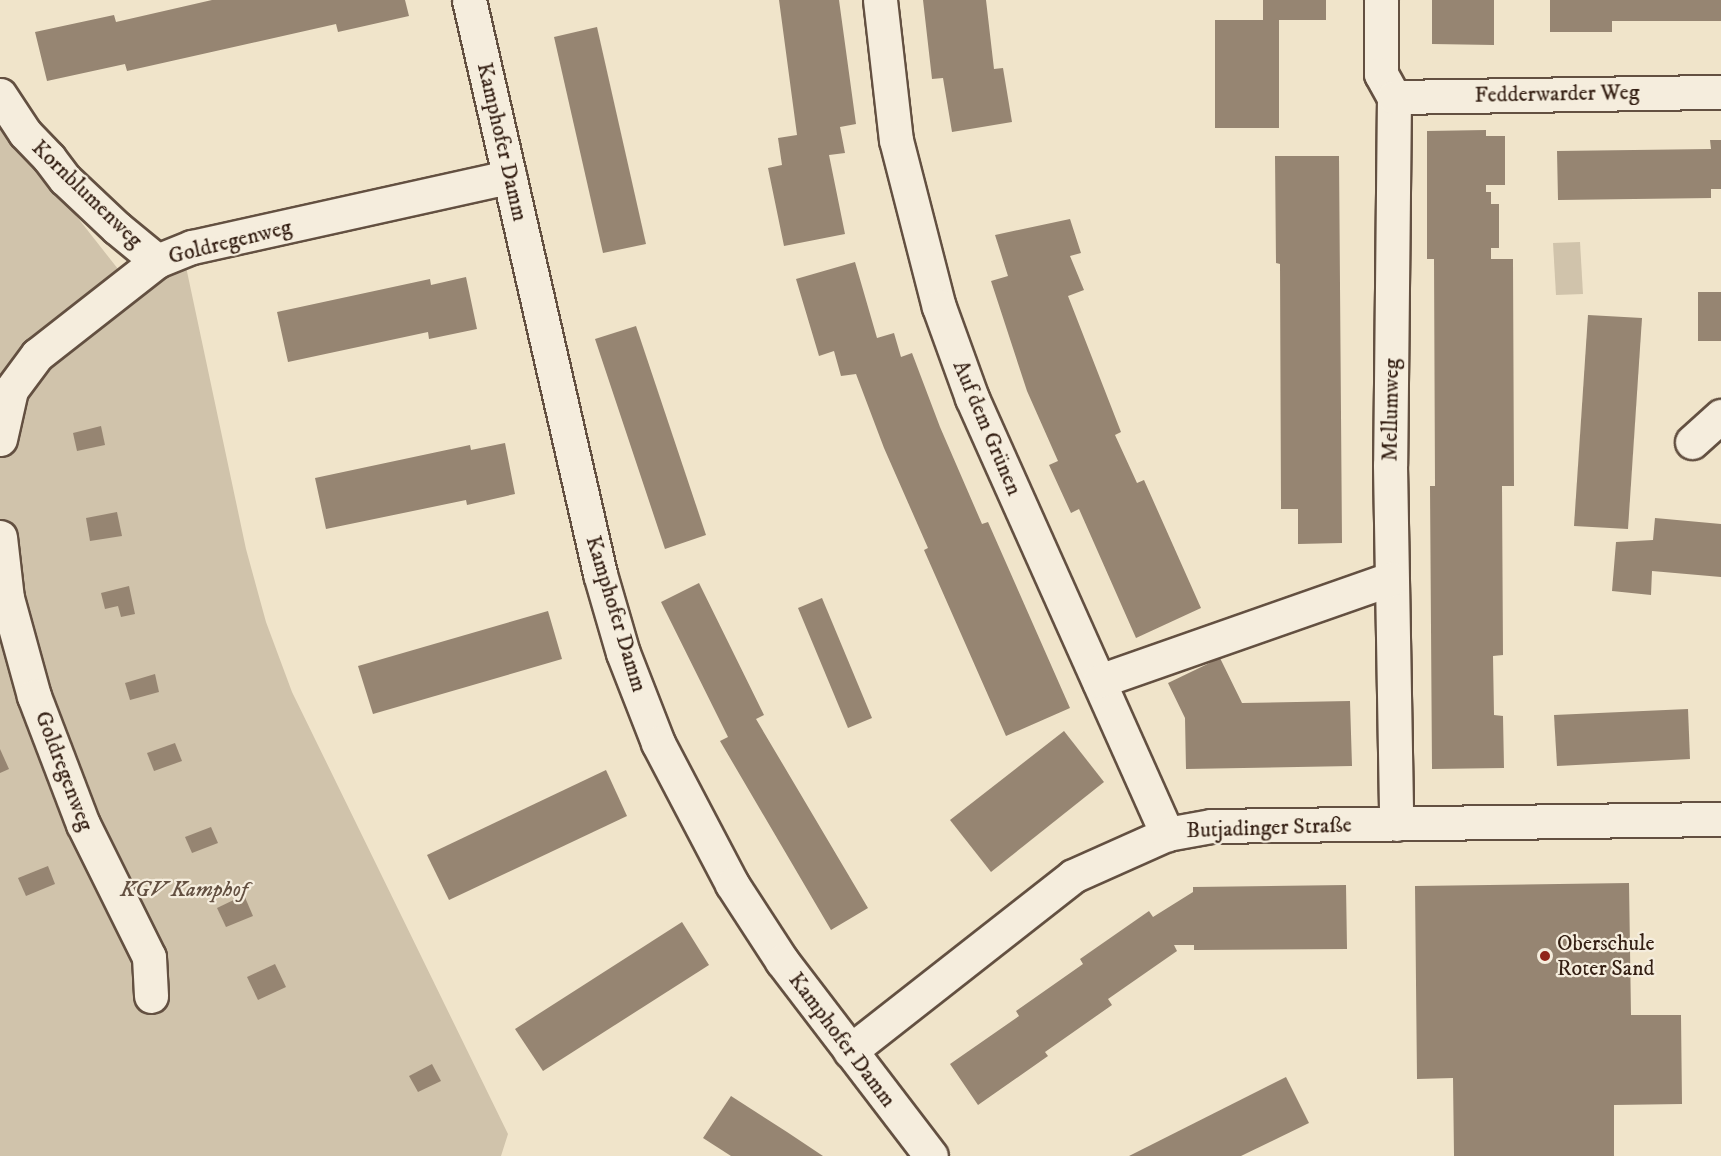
<!DOCTYPE html>
<html>
<head>
<meta charset="utf-8">
<style>
  body { margin:0 }
  #map { position:relative; width:1721px; height:1156px; overflow:hidden; background:#f0e4ca; font-family:"IM FELL DW Pica",serif }
  div>[style] { position:absolute }
  .green>* { inset:0; background:#d0c3ab }
  .building>* { inset:0; background:#968572 }
  .roads { filter:drop-shadow(2px 0 #635041) drop-shadow(-2px 0 #635041) drop-shadow(0 2px #635041) drop-shadow(0 -2px #635041) }
  .minor>* { height:33px; margin:-16.5px; padding:0 16.5px; transform-origin:16.5px; border-radius:16.5px; background:#f5eddd }
  .dots>* { width:16px; height:16px; translate:-50% -50%; box-sizing:border-box; border:3px solid #f5eddd; border-radius:50% }
  span { translate:-50% -50%; white-space:nowrap; text-align:center; line-height:1.15; -webkit-text-stroke:4.5px #f5eddd; paint-order:stroke }
  .street-label { font-size:22px; color:#341f13 }
  .park-label { font-size:22px; color:#635041; font-style:italic }
  .poi-label { font-size:22px; color:#341f13 }
  .left { translate:0 -50%; text-align:left }
</style>
</head>
<body>
<div id="map">
  <div class="green">
    <i style="clip-path:polygon(0 119px,118px 269px,185px 262px,246px 549px,266px 622px,292px 692px,508px 1134px,501px 1156px,0 1156px)"></i>
    <i style="clip-path:polygon(1580px 242px,1583px 294px,1556px 295px,1553px 243px)"></i>
  </div>
  <div class="building">
    <i style="clip-path:polygon(212px 0,405px 0,409px 16px,338px 32px,336px 24px,127px 71px,125px 64px,47px 81px,35px 32px,114px 15px,116px 22px)"></i>
    <i style="clip-path:polygon(779px 0,839px 0,856px 124px,840px 127px,845px 153px,829px 155px,845px 234px,784px 246px,768px 168px,782px 165px,778px 138px,797px 135px)"></i>
    <i style="clip-path:polygon(923px 0,986px 0,994px 69px,1003px 68px,1012px 122px,952px 132px,943px 78px,932px 79px)"></i>
    <i style="clip-path:polygon(1263px 0,1326px 0,1326px 20px,1279px 20px,1279px 128px,1215px 128px,1215px 20px,1263px 20px)"></i>
    <i style="clip-path:polygon(1432px 0,1494px 0,1494px 45px,1432px 44px)"></i>
    <i style="clip-path:polygon(1550px 0,1721px 0,1721px 21px,1612px 21px,1612px 32px,1550px 32px)"></i>
    <i style="clip-path:polygon(597px 27px,646px 244px,603px 253px,554px 37px)"></i>
    <i style="clip-path:polygon(1486px 130px,1486px 136px,1505px 136px,1505px 185px,1486px 185px,1486px 192px,1491px 192px,1491px 204px,1499px 204px,1499px 248px,1491px 248px,1491px 259px,1513px 259px,1514px 486px,1502px 486px,1503px 655px,1493px 656px,1494px 715px,1503px 716px,1504px 768px,1432px 769px,1430px 486px,1435px 486px,1434px 259px,1427px 259px,1427px 131px)"></i>
    <i style="clip-path:polygon(1710px 140px,1721px 140px,1721px 189px,1711px 189px,1711px 198px,1558px 200px,1557px 151px,1711px 149px)"></i>
    <i style="clip-path:polygon(1275px 156px,1339px 156px,1342px 543px,1298px 544px,1298px 509px,1281px 509px,1280px 264px,1276px 263px)"></i>
    <i style="clip-path:polygon(1070px 219px,1081px 253px,1070px 256px,1084px 290px,1068px 296px,1121px 432px,1115px 435px,1137px 483px,1144px 480px,1201px 608px,1136px 638px,1079px 509px,1071px 513px,1049px 465px,1058px 461px,1027px 391px,991px 281px,1008px 276px,995px 235px)"></i>
    <i style="clip-path:polygon(855px 262px,877px 338px,894px 333px,901px 357px,912px 353px,940px 427px,982px 524px,988px 522px,1070px 708px,1006px 736px,924px 550px,928px 548px,884px 448px,856px 374px,841px 376px,834px 351px,819px 356px,796px 279px)"></i>
    <i style="clip-path:polygon(466px 277px,477px 329px,429px 339px,428px 332px,288px 362px,277px 312px,430px 279px,431px 285px)"></i>
    <i style="clip-path:polygon(1698px 292px,1721px 292px,1721px 341px,1698px 341px)"></i>
    <i style="clip-path:polygon(1588px 315px,1642px 318px,1628px 529px,1574px 526px)"></i>
    <i style="clip-path:polygon(636px 326px,706px 535px,665px 549px,595px 339px)"></i>
    <i style="clip-path:polygon(101px 426px,105px 445px,77px 451px,73px 433px)"></i>
    <i style="clip-path:polygon(505px 443px,515px 494px,467px 505px,466px 500px,326px 529px,315px 478px,470px 445px,471px 450px)"></i>
    <i style="clip-path:polygon(117px 512px,122px 536px,90px 541px,86px 518px)"></i>
    <i style="clip-path:polygon(1655px 518px,1721px 524px,1721px 577px,1652px 571px,1651px 595px,1612px 591px,1616px 542px,1653px 540px)"></i>
    <i style="clip-path:polygon(699px 583px,764px 715px,756px 719px,868px 908px,831px 930px,720px 741px,728px 737px,661px 602px)"></i>
    <i style="clip-path:polygon(129px 586px,135px 614px,121px 617px,118px 606px,105px 609px,101px 593px)"></i>
    <i style="clip-path:polygon(822px 598px,872px 718px,848px 728px,798px 608px)"></i>
    <i style="clip-path:polygon(548px 611px,562px 659px,373px 714px,358px 666px)"></i>
    <i style="clip-path:polygon(1220px 658px,1242px 703px,1350px 701px,1352px 766px,1186px 769px,1185px 718px,1168px 683px)"></i>
    <i style="clip-path:polygon(155px 674px,159px 692px,130px 700px,125px 683px)"></i>
    <i style="clip-path:polygon(1688px 709px,1690px 759px,1557px 766px,1554px 715px)"></i>
    <i style="clip-path:polygon(1064px 731px,1104px 782px,991px 872px,950px 820px)"></i>
    <i style="clip-path:polygon(175px 743px,182px 761px,154px 771px,147px 753px)"></i>
    <i style="clip-path:polygon(0 749px,9px 769px,0 773px)"></i>
    <i style="clip-path:polygon(606px 770px,627px 816px,449px 900px,427px 855px)"></i>
    <i style="clip-path:polygon(211px 827px,218px 843px,192px 853px,185px 837px)"></i>
    <i style="clip-path:polygon(48px 866px,55px 884px,26px 896px,18px 878px)"></i>
    <i style="clip-path:polygon(1629px 883px,1631px 1015px,1681px 1015px,1682px 1104px,1614px 1105px,1614px 1156px,1454px 1156px,1453px 1078px,1417px 1079px,1415px 886px)"></i>
    <i style="clip-path:polygon(1346px 885px,1347px 949px,1194px 950px,1194px 945px,1174px 945px,1177px 951px,1108px 999px,1112px 1005px,1045px 1052px,1048px 1056px,978px 1105px,950px 1064px,1019px 1016px,1016px 1011px,1083px 964px,1080px 959px,1149px 911px,1153px 917px,1193px 892px,1193px 887px)"></i>
    <i style="clip-path:polygon(244px 895px,253px 916px,226px 927px,217px 908px)"></i>
    <i style="clip-path:polygon(682px 922px,709px 965px,543px 1071px,515px 1029px)"></i>
    <i style="clip-path:polygon(275px 964px,286px 987px,258px 1000px,247px 977px)"></i>
    <i style="clip-path:polygon(432px 1064px,441px 1081px,418px 1092px,409px 1076px)"></i>
    <i style="clip-path:polygon(1286px 1077px,1309px 1123px,1241px 1156px,1129px 1156px)"></i>
    <i style="clip-path:polygon(731px 1096px,787px 1132px,823px 1156px,731px 1156px,703px 1138px)"></i>
  </div>
  <div class="roads">
    <div class="minor">
      <i style="left:469px;top:0;width:589px;rotate:77.14deg"></i>
      <i style="left:600px;top:574px;width:82px;rotate:73.8deg"></i>
      <i style="left:623px;top:653px;width:97px;rotate:68.7deg"></i>
      <i style="left:658px;top:743px;width:159px;rotate:62.3deg"></i>
      <i style="left:732px;top:884px;width:92px;rotate:57deg"></i>
      <i style="left:782px;top:961px;width:245px;rotate:52.6deg"></i>
      <i style="left:880px;top:0;width:141px;rotate:83.5deg"></i>
      <i style="left:896px;top:140px;width:172px;rotate:75.6deg"></i>
      <i style="left:939px;top:307px;width:97px;rotate:70.1deg"></i>
      <i style="left:972px;top:398px;width:478px;rotate:65.9deg"></i>
      <i style="left:1381px;top:0;width:74px;rotate:90deg"></i>
      <i style="left:1381px;top:74px;width:26px;rotate:61deg"></i>
      <i style="left:1394px;top:97px;width:368px;rotate:90.6deg"></i>
      <i style="left:1390px;top:465px;width:359px;rotate:89deg"></i>
      <i style="left:0;top:95px;width:45px;rotate:56.7deg"></i>
      <i style="left:25px;top:133px;width:35px;rotate:46deg"></i>
      <i style="left:49px;top:158px;width:26px;rotate:53deg"></i>
      <i style="left:65px;top:179px;width:71px;rotate:43.3deg"></i>
      <i style="left:117px;top:228px;width:52px;rotate:39.5deg"></i>
      <i style="left:1394px;top:97px;width:327px;rotate:-0.9deg"></i>
      <i style="left:0;top:439px;width:50px;rotate:-77.3deg"></i>
      <i style="left:11px;top:390px;width:44px;rotate:-53.4deg"></i>
      <i style="left:37px;top:355px;width:152px;rotate:-38.1deg"></i>
      <i style="left:157px;top:261px;width:38px;rotate:-22deg"></i>
      <i style="left:192px;top:247px;width:325px;rotate:-12.5deg"></i>
      <i style="left:1692px;top:442px;width:39px;rotate:-42deg"></i>
      <i style="left:0;top:537px;width:61px;rotate:83.5deg"></i>
      <i style="left:7px;top:598px;width:102px;rotate:74.6deg"></i>
      <i style="left:34px;top:696px;width:137px;rotate:69.1deg"></i>
      <i style="left:83px;top:824px;width:148px;rotate:63.6deg"></i>
      <i style="left:149px;top:957px;width:39px;rotate:87deg"></i>
      <i style="left:1099px;top:681px;width:309px;rotate:-19.3deg"></i>
      <i style="left:850px;top:1051px;width:283px;rotate:-38.1deg"></i>
      <i style="left:1073px;top:876px;width:103px;rotate:-24.1deg"></i>
      <i style="left:1167px;top:834px;width:45px;rotate:-10.3deg"></i>
      <i style="left:1211px;top:826px;width:510px;rotate:-0.79deg"></i>
    </div>
  </div>
  <div class="dots">
    <i style="left:1545px;top:956px;background:#8f2418"></i>
  </div>
  <div class="street-label">
    <span style="left:1557px;top:94px;rotate:-1deg">Fedderwarder Weg</span>
    <span style="left:502px;top:142px;rotate:77deg">Kamphofer Damm</span>
    <span style="left:87px;top:194px;rotate:44deg">Kornblumenweg</span>
    <span style="left:230px;top:242px;rotate:-14deg">Goldregenweg</span>
    <span style="left:1391px;top:410px;rotate:-89deg">Mellumweg</span>
    <span style="left:987px;top:428px;rotate:67deg">Auf dem Grünen</span>
    <span style="left:616px;top:614px;rotate:73deg">Kamphofer Damm</span>
    <span style="left:64px;top:771px;rotate:69deg">Goldregenweg</span>
    <span style="left:1269px;top:828px;rotate:-2deg">Butjadinger Straße</span>
    <span style="left:842px;top:1040px;rotate:53deg">Kamphofer Damm</span>
  </div>
  <div class="park-label">
    <span style="left:184px;top:890px">KGV Kamphof</span>
  </div>
  <div class="poi-label">
    <span class="left" style="left:1557px;top:956px">Oberschule<br>Roter Sand</span>
  </div>
</div>
</body>
</html>
